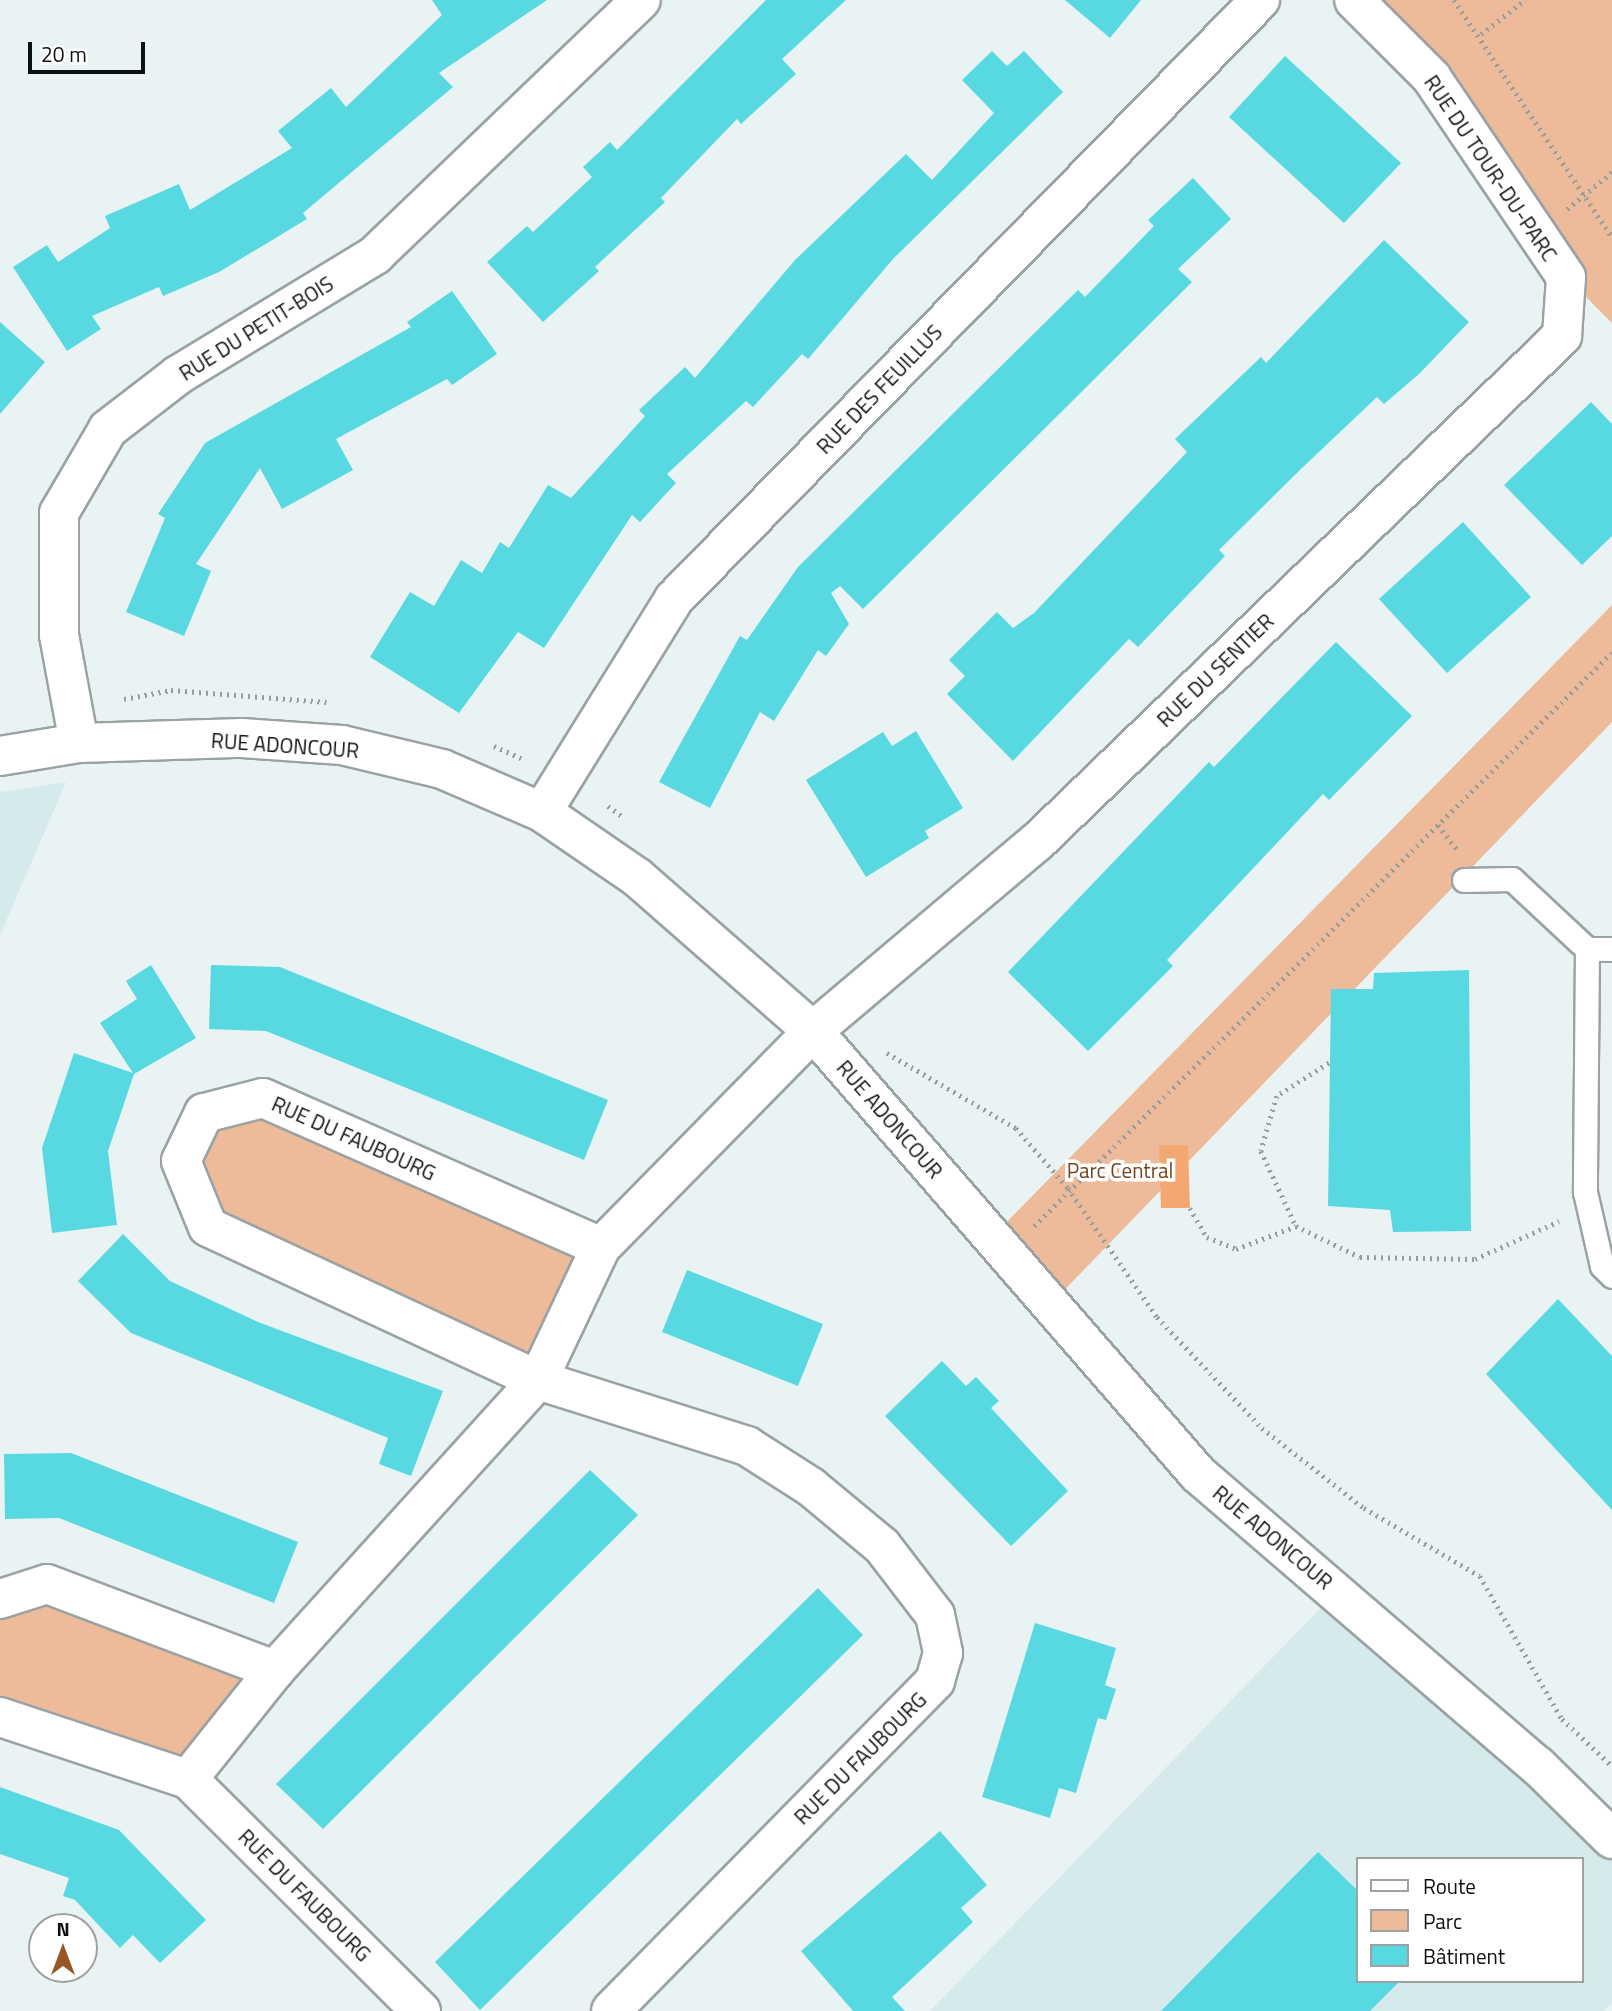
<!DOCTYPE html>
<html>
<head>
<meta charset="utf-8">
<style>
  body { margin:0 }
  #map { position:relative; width:1612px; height:2011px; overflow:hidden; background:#eaf3f3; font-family:"Titillium Web",sans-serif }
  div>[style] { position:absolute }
  .built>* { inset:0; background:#d7eaeb }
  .green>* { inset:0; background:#edbb9a }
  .water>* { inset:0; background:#f3a872 }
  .building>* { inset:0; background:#58d9e1 }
  .path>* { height:4.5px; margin-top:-2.25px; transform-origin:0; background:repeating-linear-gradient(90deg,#969d9d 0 2px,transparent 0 7px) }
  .roads { filter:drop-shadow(2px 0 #9aa2a3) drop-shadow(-2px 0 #9aa2a3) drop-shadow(0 2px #9aa2a3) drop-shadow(0 -2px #9aa2a3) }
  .service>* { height:23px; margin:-11.5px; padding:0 11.5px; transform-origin:11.5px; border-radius:11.5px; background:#fff }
  .minor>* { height:38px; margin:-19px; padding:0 19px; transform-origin:19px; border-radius:19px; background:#fff }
  .tertiary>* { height:38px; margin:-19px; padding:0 19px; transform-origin:19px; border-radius:19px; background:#fff }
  span { translate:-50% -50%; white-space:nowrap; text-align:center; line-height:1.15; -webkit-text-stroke:7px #fff; paint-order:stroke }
  .street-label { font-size:21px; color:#0e1111 }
  .park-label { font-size:21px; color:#75441d }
  .legend { position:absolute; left:1356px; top:1857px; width:228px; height:126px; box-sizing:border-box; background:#fff; border:2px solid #9fa0a0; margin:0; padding:9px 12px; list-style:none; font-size:21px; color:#0e1111 }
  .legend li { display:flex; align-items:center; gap:14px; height:35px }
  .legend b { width:35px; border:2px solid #9fa0a0 }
  .north { position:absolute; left:28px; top:1913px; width:70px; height:70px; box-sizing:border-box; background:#fff; border:2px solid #9fa0a0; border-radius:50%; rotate:0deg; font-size:19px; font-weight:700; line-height:28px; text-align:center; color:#0e1111 }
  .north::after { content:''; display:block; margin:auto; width:24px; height:32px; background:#985722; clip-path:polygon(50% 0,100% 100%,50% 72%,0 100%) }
  .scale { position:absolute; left:28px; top:42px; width:117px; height:32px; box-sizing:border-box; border:4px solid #0e1111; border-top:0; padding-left:9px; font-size:21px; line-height:24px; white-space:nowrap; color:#0e1111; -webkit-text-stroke:5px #fff; paint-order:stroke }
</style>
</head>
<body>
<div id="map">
  <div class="built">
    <i style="clip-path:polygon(66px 782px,0 935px,0 792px)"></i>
    <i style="clip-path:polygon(evenodd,1337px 1591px,1612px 1850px,1612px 2003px,1604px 2011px,930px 2011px,1337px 1591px,1358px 1859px,1582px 1859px,1582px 1981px,1358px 1981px,1358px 1859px)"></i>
  </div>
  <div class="green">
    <i style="clip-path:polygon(1354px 0,1612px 0,1612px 323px,1566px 277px)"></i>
    <i style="clip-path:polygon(1612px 605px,1612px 722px,1051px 1304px,992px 1237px)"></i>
    <i style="clip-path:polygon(262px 1110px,584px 1252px,534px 1365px,217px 1218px,193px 1161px,212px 1124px)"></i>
    <i style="clip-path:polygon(47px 1596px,255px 1675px,184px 1765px,0 1699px,0 1611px)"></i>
  </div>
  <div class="water">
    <i style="clip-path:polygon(1159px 1145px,1188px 1145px,1190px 1208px,1161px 1208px)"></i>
  </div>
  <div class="building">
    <i style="clip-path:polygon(432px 0,547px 0,439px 73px,453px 87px,303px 213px,307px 219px,219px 272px,163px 296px,159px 287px,92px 316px,101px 329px,67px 351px,13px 267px,47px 245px,58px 262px,110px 228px,105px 216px,179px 184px,190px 210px,292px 148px,278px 131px,331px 88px,346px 107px,442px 15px)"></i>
    <i style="clip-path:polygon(766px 0,846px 0,782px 59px,796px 74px,741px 124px,737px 119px,661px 198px,665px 202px,595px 267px,599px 271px,543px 322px,487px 262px,527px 226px,533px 232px,592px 177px,583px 167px,610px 142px,617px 150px)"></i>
    <i style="clip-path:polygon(1065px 0,1141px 0,1110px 38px)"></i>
    <i style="clip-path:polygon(992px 51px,1007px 66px,1024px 51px,1063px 92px,893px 259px,808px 359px,802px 354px,753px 407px,746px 401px,667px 474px,676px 483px,640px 522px,632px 515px,544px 648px,518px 632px,459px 713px,370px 657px,410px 592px,434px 606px,461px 560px,482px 573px,500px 542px,509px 548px,548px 485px,571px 498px,645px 416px,639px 410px,685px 367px,695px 378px,795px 260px,906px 154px,932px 180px,994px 113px,962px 80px)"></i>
    <i style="clip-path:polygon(1285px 56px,1401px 163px,1344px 223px,1229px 117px)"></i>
    <i style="clip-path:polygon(1193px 178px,1231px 219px,1178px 269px,1192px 282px,863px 609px,840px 586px,831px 593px,849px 624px,826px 656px,818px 650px,774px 721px,760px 712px,710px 808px,659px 782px,740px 636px,747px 640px,798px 567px,1078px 290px,1085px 297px,1154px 226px,1148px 220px)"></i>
    <i style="clip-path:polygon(1384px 240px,1469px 322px,1419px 374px,1384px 404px,1377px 397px,1302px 468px,1219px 550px,1225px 556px,1138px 647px,1129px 639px,1013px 761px,947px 694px,965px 676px,949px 660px,997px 612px,1013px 628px,1034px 613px,1187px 452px,1175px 439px,1261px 357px,1266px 363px)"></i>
    <i style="clip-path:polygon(452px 291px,497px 354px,452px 385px,447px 379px,336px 439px,353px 470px,282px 509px,260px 468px,196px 564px,211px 571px,184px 636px,126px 612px,165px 518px,158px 514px,205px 443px,411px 327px,407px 322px)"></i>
    <i style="clip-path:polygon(0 322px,45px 362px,0 414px)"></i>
    <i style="clip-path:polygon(1591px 402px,1612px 424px,1612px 536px,1582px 565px,1504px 485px)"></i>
    <i style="clip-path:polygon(1463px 522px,1531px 597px,1447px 673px,1379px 599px)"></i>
    <i style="clip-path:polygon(1336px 642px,1412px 716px,1329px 800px,1323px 794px,1167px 960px,1173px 966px,1088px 1051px,1008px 972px,1209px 762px,1214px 767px)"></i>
    <i style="clip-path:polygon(916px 731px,963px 808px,925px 831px,929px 838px,866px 877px,806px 780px,883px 732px,892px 746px)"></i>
    <i style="clip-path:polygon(151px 965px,196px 1038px,134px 1074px,108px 1151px,117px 1225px,52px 1233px,42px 1148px,74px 1053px,133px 1073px,100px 1023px,137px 999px,126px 981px)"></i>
    <i style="clip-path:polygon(211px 965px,280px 967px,608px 1100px,584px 1160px,266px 1031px,209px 1029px)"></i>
    <i style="clip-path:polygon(1469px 970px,1471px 1231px,1393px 1232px,1390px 1210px,1328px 1206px,1331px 989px,1373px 989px,1374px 973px)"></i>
    <i style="clip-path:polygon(123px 1234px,170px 1281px,258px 1322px,443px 1391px,411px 1476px,379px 1464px,388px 1438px,131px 1333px,78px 1281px)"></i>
    <i style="clip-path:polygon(687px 1270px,823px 1324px,798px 1386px,662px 1332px)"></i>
    <i style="clip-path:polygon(1558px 1299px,1612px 1356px,1612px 1510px,1486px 1374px)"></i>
    <i style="clip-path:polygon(942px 1361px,966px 1386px,976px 1377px,999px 1401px,991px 1408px,1068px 1491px,1011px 1546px,885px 1416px)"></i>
    <i style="clip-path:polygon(71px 1453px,298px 1542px,274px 1603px,59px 1518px,5px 1519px,4px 1454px)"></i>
    <i style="clip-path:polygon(590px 1470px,638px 1515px,323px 1829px,276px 1784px)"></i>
    <i style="clip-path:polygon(818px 1588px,863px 1635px,480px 2010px,435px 1962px)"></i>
    <i style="clip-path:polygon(1035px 1623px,1116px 1648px,1105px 1685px,1116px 1689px,1106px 1720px,1098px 1718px,1076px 1793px,1059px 1788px,1050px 1818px,982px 1797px)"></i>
    <i style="clip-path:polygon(0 1787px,119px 1830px,206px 1920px,160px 1963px,133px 1935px,120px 1948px,75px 1900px,63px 1896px,69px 1878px,0 1854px)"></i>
    <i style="clip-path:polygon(940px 1831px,987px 1885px,961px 1908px,973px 1922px,892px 1997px,905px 2011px,853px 2011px,801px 1951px)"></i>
    <i style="clip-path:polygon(1318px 1852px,1358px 1891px,1358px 1981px,1400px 1981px,1370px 2011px,1161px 2011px)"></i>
  </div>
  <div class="path">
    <i style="left:1454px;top:0;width:285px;rotate:56.3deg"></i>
    <i style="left:1481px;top:34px;width:56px;rotate:-37.7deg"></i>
    <i style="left:1567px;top:209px;width:58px;rotate:-39.4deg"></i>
    <i style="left:124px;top:699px;width:48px;rotate:-10.8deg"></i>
    <i style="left:171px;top:690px;width:156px;rotate:4.4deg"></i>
    <i style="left:494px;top:746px;width:30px;rotate:24deg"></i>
    <i style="left:608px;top:806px;width:19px;rotate:35deg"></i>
    <i style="left:1438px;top:825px;width:33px;rotate:52deg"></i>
    <i style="left:887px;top:1053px;width:149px;rotate:30.2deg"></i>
    <i style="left:1016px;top:1128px;width:79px;rotate:49.1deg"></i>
    <i style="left:1068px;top:1188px;width:157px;rotate:55.4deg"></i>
    <i style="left:1157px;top:1317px;width:153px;rotate:46.6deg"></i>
    <i style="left:1262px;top:1428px;width:130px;rotate:38.1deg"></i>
    <i style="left:1364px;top:1508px;width:134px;rotate:30.4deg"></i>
    <i style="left:1480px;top:1576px;width:165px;rotate:60.2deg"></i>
    <i style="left:1562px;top:1719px;width:69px;rotate:43.2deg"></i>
    <i style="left:1329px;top:1063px;width:62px;rotate:147.6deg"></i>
    <i style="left:1277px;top:1096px;width:57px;rotate:106.2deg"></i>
    <i style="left:1261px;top:1151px;width:83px;rotate:65deg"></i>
    <i style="left:1296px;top:1226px;width:71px;rotate:25.8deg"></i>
    <i style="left:1360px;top:1257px;width:115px;rotate:1deg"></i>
    <i style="left:1475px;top:1259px;width:92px;rotate:-24.3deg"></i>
    <i style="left:1190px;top:1208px;width:34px;rotate:60deg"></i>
    <i style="left:1207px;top:1237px;width:31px;rotate:22deg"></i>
    <i style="left:1236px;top:1249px;width:64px;rotate:-21deg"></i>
    <i style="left:1034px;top:1226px;width:815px;rotate:-44.8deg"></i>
  </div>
  <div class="roads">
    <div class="service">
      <i style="left:1464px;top:880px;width:48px;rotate:-1.2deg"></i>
      <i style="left:1512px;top:879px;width:103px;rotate:43deg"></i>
      <i style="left:1587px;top:949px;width:243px;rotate:90.5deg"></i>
      <i style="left:1585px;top:1192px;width:76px;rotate:77.1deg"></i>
      <i style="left:1602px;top:1266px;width:14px;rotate:45deg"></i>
      <i style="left:1587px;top:949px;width:25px"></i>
    </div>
    <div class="minor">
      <i style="left:79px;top:743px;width:110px;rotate:-100.5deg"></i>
      <i style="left:59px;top:635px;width:122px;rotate:-90deg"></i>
      <i style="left:59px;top:513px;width:97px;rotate:-59.7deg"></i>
      <i style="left:108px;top:429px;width:88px;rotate:-37.6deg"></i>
      <i style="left:178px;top:375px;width:231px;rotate:-31.3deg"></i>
      <i style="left:375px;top:255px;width:368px;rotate:-43.8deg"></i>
      <i style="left:542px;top:812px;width:251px;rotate:-58.2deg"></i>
      <i style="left:674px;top:599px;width:838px;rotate:-45.63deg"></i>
      <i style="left:601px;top:1247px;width:369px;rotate:-156.2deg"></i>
      <i style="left:263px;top:1098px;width:61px;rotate:165.7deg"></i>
      <i style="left:204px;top:1113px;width:53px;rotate:115.6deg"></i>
      <i style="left:181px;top:1161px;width:71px;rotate:67.8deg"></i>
      <i style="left:208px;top:1227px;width:364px;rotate:24.9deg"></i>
      <i style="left:538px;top:1380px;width:219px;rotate:17.5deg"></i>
      <i style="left:747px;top:1446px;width:76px;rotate:32.6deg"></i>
      <i style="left:811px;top:1487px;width:92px;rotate:39.7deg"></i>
      <i style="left:882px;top:1546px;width:87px;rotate:52.5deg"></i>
      <i style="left:935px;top:1615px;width:39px;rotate:78deg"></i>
      <i style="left:943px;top:1653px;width:29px;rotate:106deg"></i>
      <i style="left:935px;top:1681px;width:462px;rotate:134.5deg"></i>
      <i style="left:0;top:1599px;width:49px;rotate:-17.7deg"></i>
      <i style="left:47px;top:1584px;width:244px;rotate:20.7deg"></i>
      <i style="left:0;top:1717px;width:198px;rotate:18.3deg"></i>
      <i style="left:188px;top:1779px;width:329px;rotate:44.9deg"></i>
      <i style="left:188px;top:1779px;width:139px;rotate:-51.4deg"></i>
      <i style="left:275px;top:1670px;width:391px;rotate:-47.8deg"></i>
      <i style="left:538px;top:1380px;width:147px;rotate:-64.7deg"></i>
      <i style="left:601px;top:1247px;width:303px;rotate:-45.5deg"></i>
      <i style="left:813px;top:1031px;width:293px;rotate:-40.2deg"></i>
      <i style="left:1037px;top:842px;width:729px;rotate:-43.94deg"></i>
      <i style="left:1562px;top:336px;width:59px;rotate:-86.1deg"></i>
      <i style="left:1566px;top:277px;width:240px;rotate:-124deg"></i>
      <i style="left:1432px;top:78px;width:110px;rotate:-135deg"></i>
    </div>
    <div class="tertiary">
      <i style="left:0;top:756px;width:80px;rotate:-9.3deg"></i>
      <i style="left:79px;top:743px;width:163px;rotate:-1.8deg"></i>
      <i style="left:242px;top:738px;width:100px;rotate:4deg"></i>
      <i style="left:342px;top:745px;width:103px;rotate:13.5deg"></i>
      <i style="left:442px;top:769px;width:109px;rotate:23.3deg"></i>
      <i style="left:542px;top:812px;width:116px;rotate:34.5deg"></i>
      <i style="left:638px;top:878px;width:232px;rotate:41.2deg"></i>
      <i style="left:813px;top:1031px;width:587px;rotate:49.01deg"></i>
      <i style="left:1198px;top:1474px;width:448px;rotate:40.7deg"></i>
      <i style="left:1538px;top:1766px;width:104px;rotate:44.6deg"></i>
    </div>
  </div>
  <div class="street-label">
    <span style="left:1491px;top:168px;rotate:56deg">RUE DU TOUR-DU-PARC</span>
    <span style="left:256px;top:328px;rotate:-32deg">RUE DU PETIT-BOIS</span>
    <span style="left:879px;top:389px;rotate:-46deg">RUE DES FEUILLUS</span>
    <span style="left:1215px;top:670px;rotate:-44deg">RUE DU SENTIER</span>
    <span style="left:285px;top:745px;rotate:4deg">RUE ADONCOUR</span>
    <span style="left:890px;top:1119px;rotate:49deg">RUE ADONCOUR</span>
    <span style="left:354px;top:1138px;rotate:24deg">RUE DU FAUBOURG</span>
    <span style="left:1273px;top:1537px;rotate:40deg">RUE ADONCOUR</span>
    <span style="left:860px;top:1758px;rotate:-45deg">RUE DU FAUBOURG</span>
    <span style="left:305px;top:1895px;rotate:45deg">RUE DU FAUBOURG</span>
  </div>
  <div class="park-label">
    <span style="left:1120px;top:1170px">Parc Central</span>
  </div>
  <ul class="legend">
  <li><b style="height:9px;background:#fff"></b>Route</li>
  <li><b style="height:19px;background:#edbb9a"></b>Parc</li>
  <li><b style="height:19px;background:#58d9e1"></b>Bâtiment</li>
  </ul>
  <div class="north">N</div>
  <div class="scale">20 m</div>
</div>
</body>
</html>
